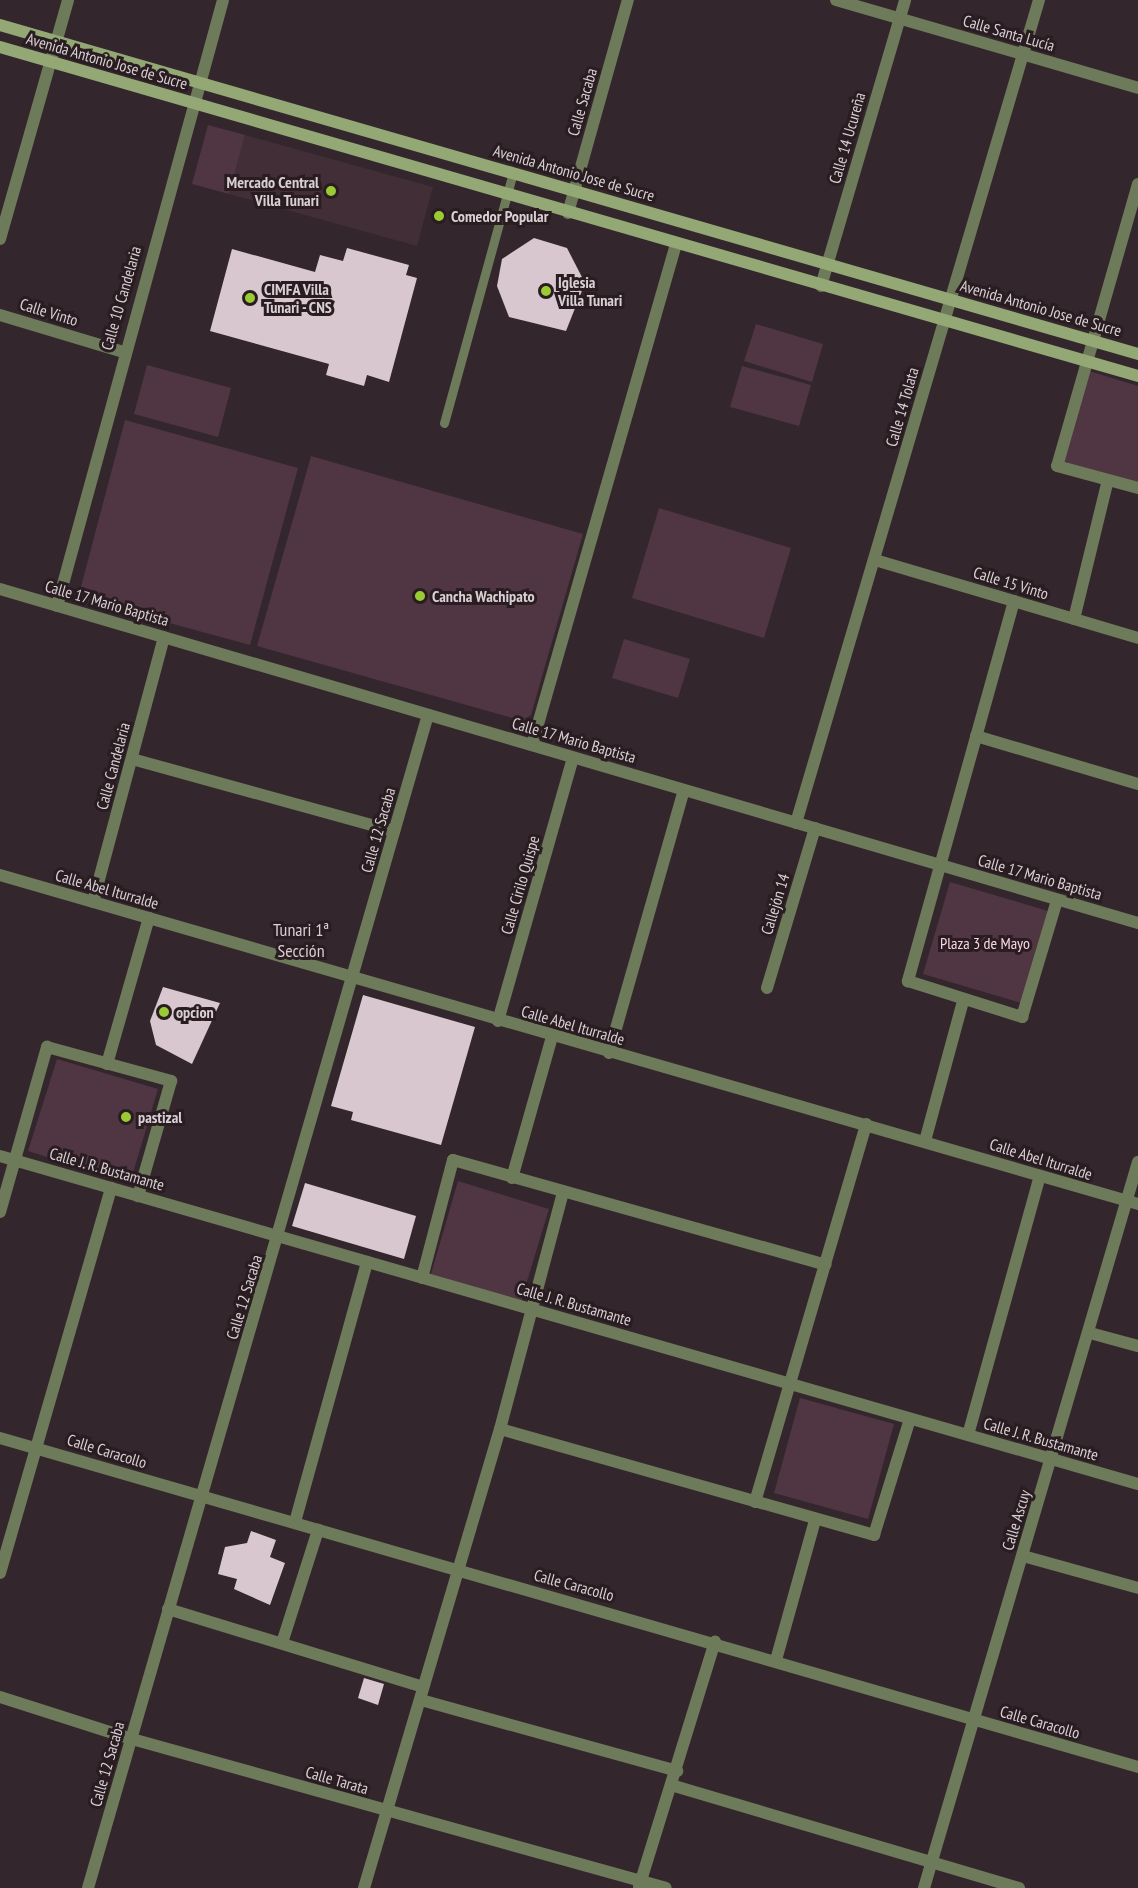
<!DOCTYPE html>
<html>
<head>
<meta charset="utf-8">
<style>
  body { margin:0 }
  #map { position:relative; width:1138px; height:1888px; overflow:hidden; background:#33262c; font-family:"PT Sans Narrow",sans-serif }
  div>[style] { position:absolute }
  .built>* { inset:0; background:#412e37 }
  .green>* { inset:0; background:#503642 }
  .building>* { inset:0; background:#d9c7cf }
  .service>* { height:9px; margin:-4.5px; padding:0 4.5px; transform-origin:4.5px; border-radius:4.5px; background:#6e7b5a }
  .minor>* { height:12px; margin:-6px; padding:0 6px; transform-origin:6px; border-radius:6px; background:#6e7b5a }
  .secondary>* { height:12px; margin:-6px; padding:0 6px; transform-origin:6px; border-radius:6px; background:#93a874 }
  .dots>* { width:16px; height:16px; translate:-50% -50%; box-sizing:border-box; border:3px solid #291d22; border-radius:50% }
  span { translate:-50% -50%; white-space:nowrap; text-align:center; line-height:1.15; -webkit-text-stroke:6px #291d22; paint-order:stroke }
  .street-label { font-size:16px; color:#d9d0d4 }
  .poi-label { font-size:16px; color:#d9d0d4; font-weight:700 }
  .right { translate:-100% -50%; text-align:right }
  .left { translate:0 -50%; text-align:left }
  .park-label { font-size:16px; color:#fbd4e5 }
  .neighbourhood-label { font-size:18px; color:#deccd4 }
</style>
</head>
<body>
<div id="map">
  <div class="built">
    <i style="clip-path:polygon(245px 135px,433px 187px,417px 246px,229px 194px)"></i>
  </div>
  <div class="green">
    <i style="clip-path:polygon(208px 125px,245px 135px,229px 194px,192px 184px)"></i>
    <i style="clip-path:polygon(756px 324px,823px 344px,812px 382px,744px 361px)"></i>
    <i style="clip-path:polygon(147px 365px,231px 388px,218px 437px,134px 414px)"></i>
    <i style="clip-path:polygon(742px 366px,811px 385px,799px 426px,730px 407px)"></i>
    <i style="clip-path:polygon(1089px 371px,1138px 386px,1138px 484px,1062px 461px)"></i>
    <i style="clip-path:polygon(125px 420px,298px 468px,250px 645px,78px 598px)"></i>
    <i style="clip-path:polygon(311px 456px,583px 534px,531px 715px,523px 721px,257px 646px)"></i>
    <i style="clip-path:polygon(659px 508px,791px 548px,764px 638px,632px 598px)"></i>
    <i style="clip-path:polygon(624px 639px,690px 659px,678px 698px,612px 678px)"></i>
    <i style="clip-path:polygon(950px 882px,1048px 911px,1021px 1003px,923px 974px)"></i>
    <i style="clip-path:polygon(57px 1059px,158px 1089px,130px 1183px,28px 1151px)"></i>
    <i style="clip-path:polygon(458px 1181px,549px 1209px,521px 1301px,431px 1274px)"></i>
    <i style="clip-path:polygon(800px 1398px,894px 1424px,868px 1519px,774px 1493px)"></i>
  </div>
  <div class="building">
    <i style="clip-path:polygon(534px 238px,567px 248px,585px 283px,566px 331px,509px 317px,497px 286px,502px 259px)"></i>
    <i style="clip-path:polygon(347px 248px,409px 265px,406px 275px,417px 278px,389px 382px,367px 375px,364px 386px,326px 375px,329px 364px,210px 331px,232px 249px,315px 272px,320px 255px,343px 261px)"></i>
    <i style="clip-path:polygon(163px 987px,220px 1003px,192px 1064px,156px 1045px,150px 1021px)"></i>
    <i style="clip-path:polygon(363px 995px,475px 1027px,441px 1145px,351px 1120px,353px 1112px,331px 1106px)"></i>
    <i style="clip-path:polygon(305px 1183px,416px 1216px,404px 1259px,292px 1226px)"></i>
    <i style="clip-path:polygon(251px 1531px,276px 1540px,270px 1557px,285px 1563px,270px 1605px,234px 1589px,237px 1579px,218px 1574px,225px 1547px,247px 1543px)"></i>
    <i style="clip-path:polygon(364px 1678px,384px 1684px,378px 1705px,358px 1698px)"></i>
  </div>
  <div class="service">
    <i style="left:444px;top:423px;width:259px;rotate:-74.6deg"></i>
  </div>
  <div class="minor">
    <i style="left:836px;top:0;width:315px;rotate:16.2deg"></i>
    <i style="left:1138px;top:184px;width:293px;rotate:106deg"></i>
    <i style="left:1057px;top:466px;width:84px;rotate:15.2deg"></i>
    <i style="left:568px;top:213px;width:221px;rotate:-74.3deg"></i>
    <i style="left:0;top:239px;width:248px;rotate:-74.1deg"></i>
    <i style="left:821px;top:286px;width:298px;rotate:-73.6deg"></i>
    <i style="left:0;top:315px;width:128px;rotate:16.7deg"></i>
    <i style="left:875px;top:560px;width:274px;rotate:16.5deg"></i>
    <i style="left:0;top:589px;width:1186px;rotate:16.36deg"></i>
    <i style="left:1014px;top:601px;width:395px;rotate:105.6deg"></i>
    <i style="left:908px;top:981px;width:120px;rotate:17.5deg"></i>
    <i style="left:1022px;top:1017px;width:122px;rotate:-73.3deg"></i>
    <i style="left:57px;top:606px;width:628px;rotate:-74.68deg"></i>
    <i style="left:1074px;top:619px;width:143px;rotate:-76.3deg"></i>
    <i style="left:976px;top:736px;width:169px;rotate:16.5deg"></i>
    <i style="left:532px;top:745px;width:521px;rotate:-73.96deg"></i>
    <i style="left:132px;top:759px;width:272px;rotate:15.4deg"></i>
    <i style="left:796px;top:823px;width:858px;rotate:-73.55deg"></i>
    <i style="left:0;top:875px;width:1185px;rotate:16.12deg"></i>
    <i style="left:93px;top:902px;width:274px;rotate:-75deg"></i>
    <i style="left:767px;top:988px;width:167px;rotate:-73.3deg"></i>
    <i style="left:498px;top:1021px;width:273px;rotate:-74.1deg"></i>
    <i style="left:609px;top:1053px;width:273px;rotate:-74.1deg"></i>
    <i style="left:107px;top:1064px;width:152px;rotate:-74deg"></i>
    <i style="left:925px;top:1141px;width:145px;rotate:-74.8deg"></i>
    <i style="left:0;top:1156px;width:1184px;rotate:16.08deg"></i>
    <i style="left:512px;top:1178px;width:147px;rotate:-74.2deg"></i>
    <i style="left:0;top:1212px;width:172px;rotate:-74.1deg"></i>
    <i style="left:47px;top:1047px;width:129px;rotate:15.3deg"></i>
    <i style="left:171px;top:1081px;width:120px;rotate:106deg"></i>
    <i style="left:422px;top:1278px;width:122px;rotate:-75.3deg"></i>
    <i style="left:453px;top:1160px;width:387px;rotate:15.7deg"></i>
    <i style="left:1090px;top:1333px;width:50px;rotate:15.2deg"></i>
    <i style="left:500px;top:1429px;width:389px;rotate:15.8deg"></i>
    <i style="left:874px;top:1535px;width:121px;rotate:-72.8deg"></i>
    <i style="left:968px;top:1435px;width:269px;rotate:-74.5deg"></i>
    <i style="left:0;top:1438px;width:1185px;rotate:16.12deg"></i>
    <i style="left:755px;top:1502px;width:394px;rotate:-73.6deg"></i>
    <i style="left:295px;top:1522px;width:270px;rotate:-74.5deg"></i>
    <i style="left:1023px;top:1556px;width:119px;rotate:15.5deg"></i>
    <i style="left:0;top:1573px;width:401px;rotate:-73.9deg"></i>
    <i style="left:168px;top:1609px;width:267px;rotate:17deg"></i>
    <i style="left:282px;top:1643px;width:119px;rotate:-72.3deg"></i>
    <i style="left:776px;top:1660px;width:145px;rotate:-74.4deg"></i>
    <i style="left:0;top:1697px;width:139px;rotate:17.7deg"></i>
    <i style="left:132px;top:1739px;width:554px;rotate:15.59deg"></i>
    <i style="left:421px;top:1700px;width:266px;rotate:15.5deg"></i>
    <i style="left:671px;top:1785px;width:363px;rotate:16.5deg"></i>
    <i style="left:639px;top:1887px;width:257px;rotate:-72.8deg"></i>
    <i style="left:88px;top:1888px;width:1221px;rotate:-73.84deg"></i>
    <i style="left:364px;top:1888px;width:479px;rotate:-73.5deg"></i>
    <i style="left:500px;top:1429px;width:244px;rotate:-75.1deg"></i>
    <i style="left:924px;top:1888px;width:757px;rotate:-73.58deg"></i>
  </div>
  <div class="secondary">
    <i style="left:0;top:25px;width:1185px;rotate:16.12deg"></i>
    <i style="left:0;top:47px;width:1185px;rotate:16.12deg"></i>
  </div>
  <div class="dots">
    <i style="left:331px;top:191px;background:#9bcb33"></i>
    <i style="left:439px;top:216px;background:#9bcb33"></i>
    <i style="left:546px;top:291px;background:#9bcb33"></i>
    <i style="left:250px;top:298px;background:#9bcb33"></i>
    <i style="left:420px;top:596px;background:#9bcb33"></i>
    <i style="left:164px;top:1012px;background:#9bcb33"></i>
    <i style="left:126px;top:1117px;background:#9bcb33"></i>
  </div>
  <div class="street-label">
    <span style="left:1009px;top:33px;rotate:16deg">Calle Santa Lucía</span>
    <span style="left:107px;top:61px;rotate:16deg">Avenida Antonio Jose de Sucre</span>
    <span style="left:582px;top:102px;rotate:-74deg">Calle Sacaba</span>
    <span style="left:847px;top:138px;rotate:-74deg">Calle 14 Ucureña</span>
    <span style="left:574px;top:173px;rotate:16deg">Avenida Antonio Jose de Sucre</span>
    <span style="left:121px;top:298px;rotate:-74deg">Calle 10 Candelaria</span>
    <span style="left:1041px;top:308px;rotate:16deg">Avenida Antonio Jose de Sucre</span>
    <span style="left:49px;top:312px;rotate:17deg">Calle Vinto</span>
    <span style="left:902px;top:407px;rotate:-74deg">Calle 14 Tolata</span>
    <span style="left:1011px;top:583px;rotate:17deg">Calle 15 Vinto</span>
    <span style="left:107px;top:603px;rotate:16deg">Calle 17 Mario Baptista</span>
    <span style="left:574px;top:740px;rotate:16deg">Calle 17 Mario Baptista</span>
    <span style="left:113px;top:766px;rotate:-75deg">Calle Candelaria</span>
    <span style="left:378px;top:830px;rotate:-74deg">Calle 12 Sacaba</span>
    <span style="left:1040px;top:877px;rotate:16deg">Calle 17 Mario Baptista</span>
    <span style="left:520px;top:885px;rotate:-74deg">Calle Cirilo Quispe</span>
    <span style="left:107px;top:889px;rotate:16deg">Calle Abel Iturralde</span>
    <span style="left:775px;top:904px;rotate:-73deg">Callejón 14</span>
    <span style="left:573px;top:1025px;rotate:16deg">Calle Abel Iturralde</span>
    <span style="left:1041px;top:1159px;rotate:17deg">Calle Abel Iturralde</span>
    <span style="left:107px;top:1169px;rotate:16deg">Calle J. R. Bustamante</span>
    <span style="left:244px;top:1297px;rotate:-73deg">Calle 12 Sacaba</span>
    <span style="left:574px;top:1304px;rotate:16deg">Calle J. R. Bustamante</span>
    <span style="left:1041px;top:1439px;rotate:16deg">Calle J. R. Bustamante</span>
    <span style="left:107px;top:1451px;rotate:17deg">Calle Caracollo</span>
    <span style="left:1016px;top:1520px;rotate:-73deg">Calle Ascuy</span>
    <span style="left:574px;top:1585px;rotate:15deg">Calle Caracollo</span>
    <span style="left:1040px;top:1722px;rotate:16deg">Calle Caracollo</span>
    <span style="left:107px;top:1764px;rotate:-74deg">Calle 12 Sacaba</span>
    <span style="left:337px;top:1780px;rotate:16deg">Calle Tarata</span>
  </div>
  <div class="poi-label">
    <span class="right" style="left:319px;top:191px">Mercado Central<br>Villa Tunari</span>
    <span class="left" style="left:451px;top:216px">Comedor Popular</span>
    <span class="left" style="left:558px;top:291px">Iglesia<br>Villa Tunari</span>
    <span class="left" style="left:264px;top:298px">CIMFA Villa<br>Tunari - CNS</span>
    <span class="left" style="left:432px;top:596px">Cancha Wachipato</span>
    <span class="left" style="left:176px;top:1012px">opcion</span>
    <span class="left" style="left:138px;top:1117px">pastizal</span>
  </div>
  <div class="park-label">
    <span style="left:985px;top:943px">Plaza 3 de Mayo</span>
  </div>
  <div class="neighbourhood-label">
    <span style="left:301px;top:941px">Tunari 1ª<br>Sección</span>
  </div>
</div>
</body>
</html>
